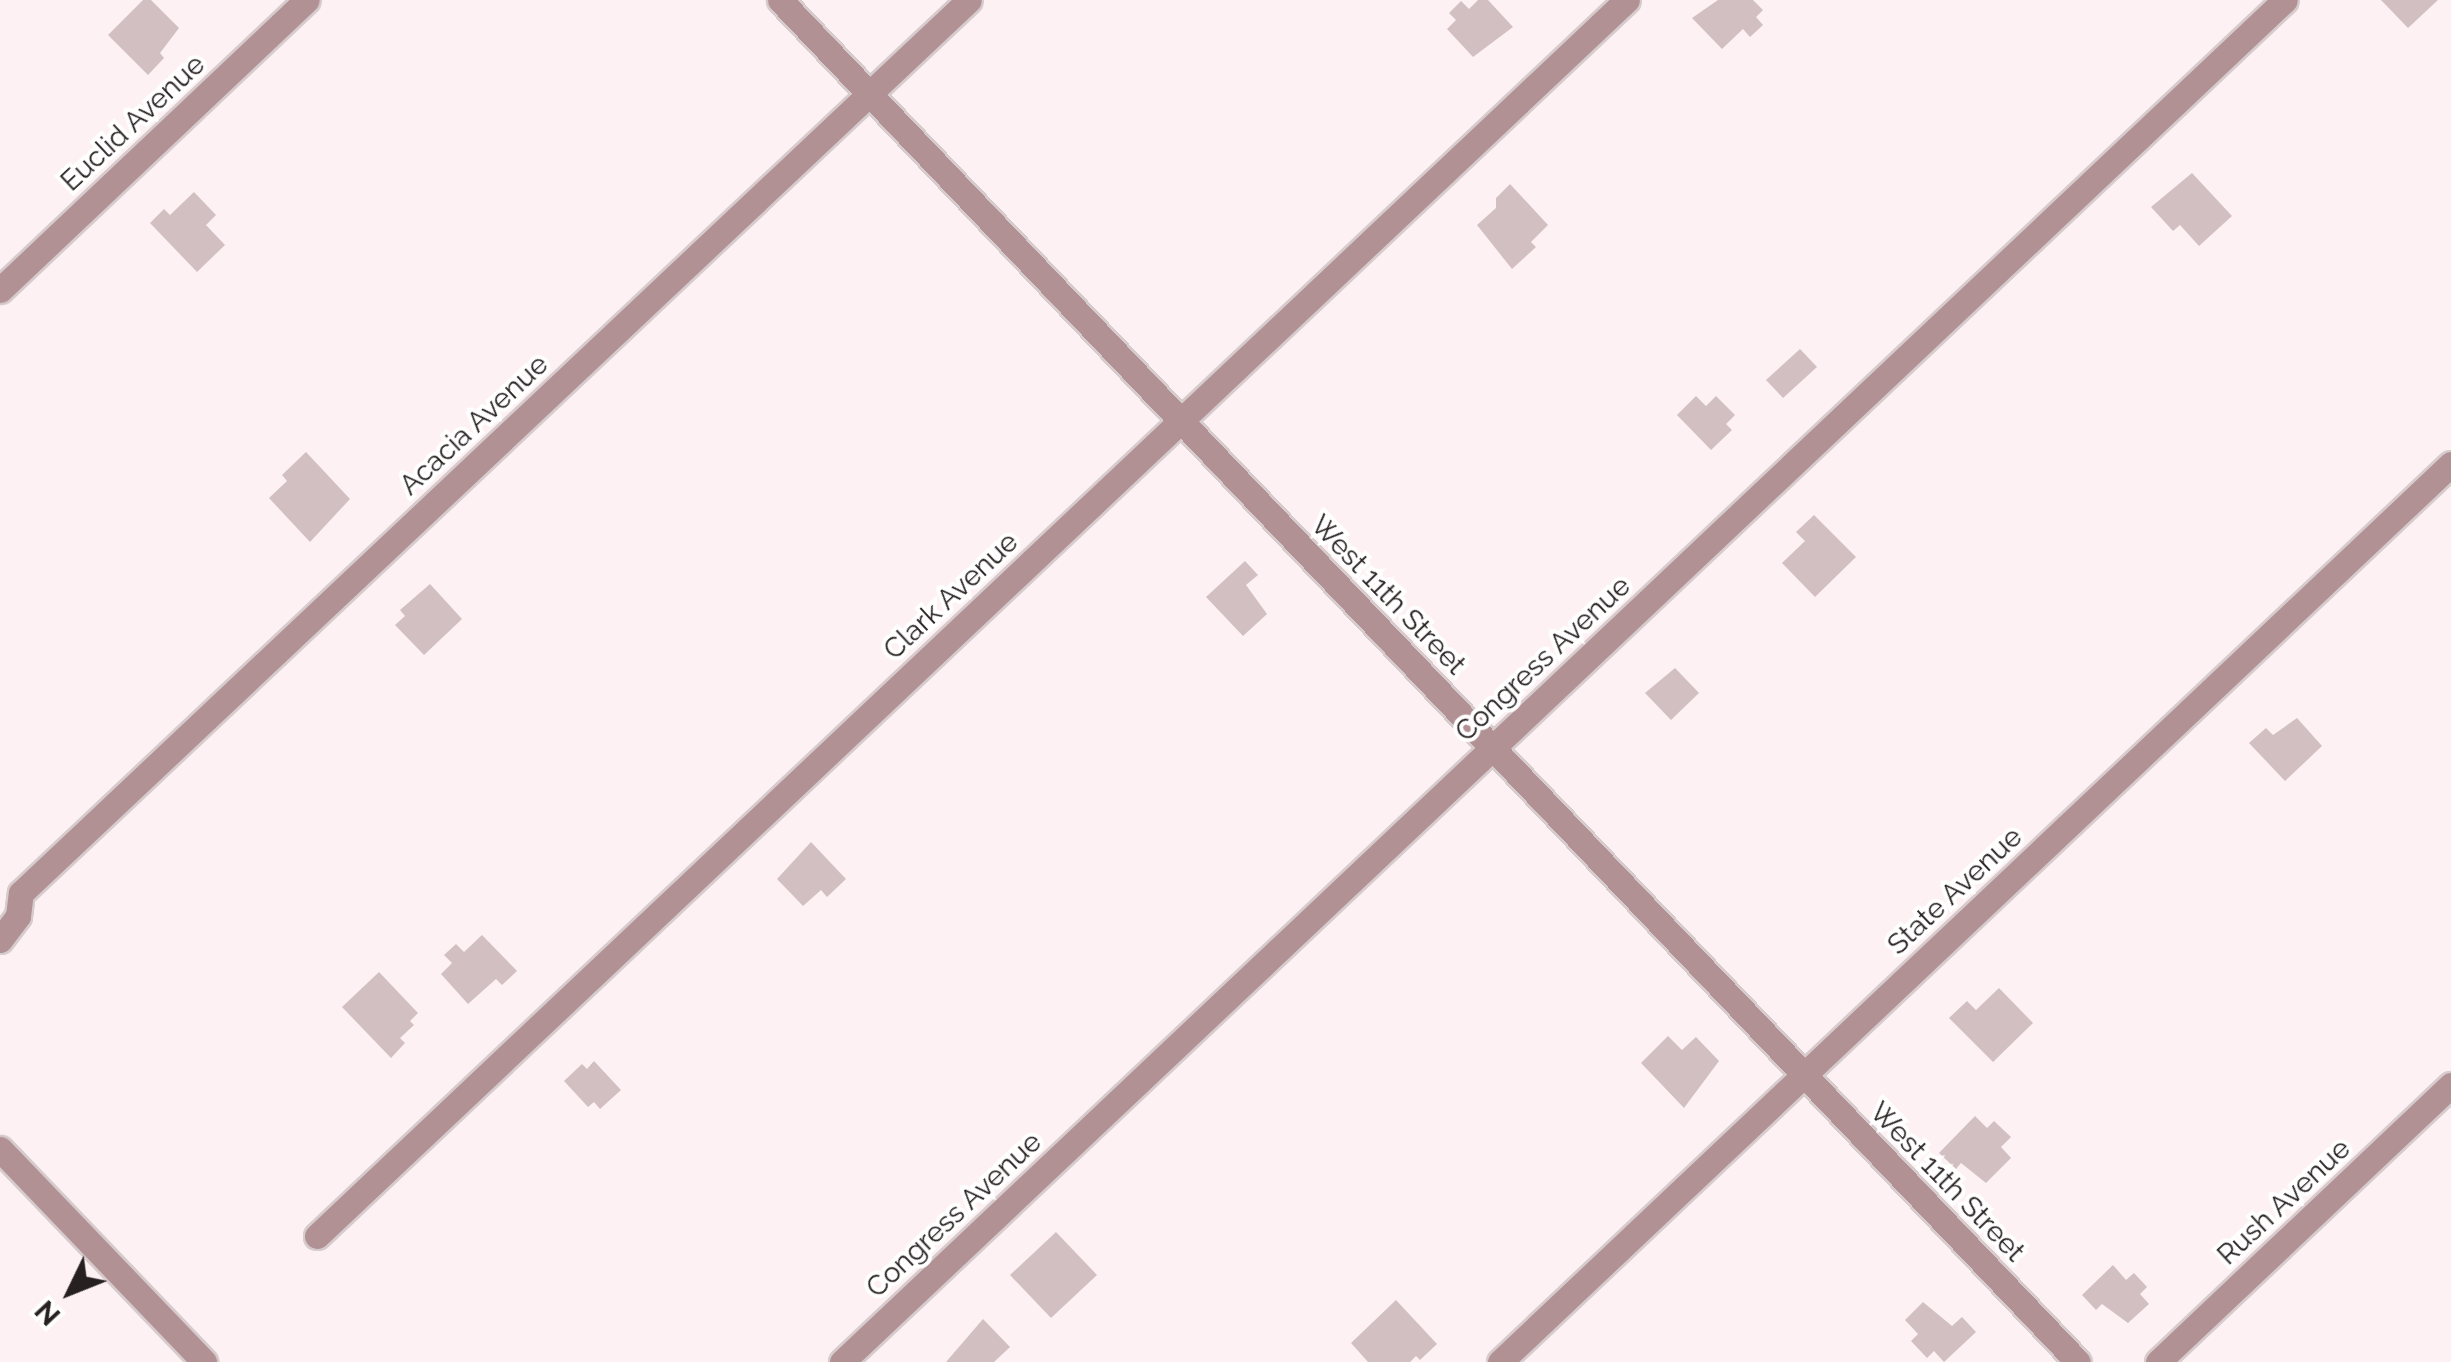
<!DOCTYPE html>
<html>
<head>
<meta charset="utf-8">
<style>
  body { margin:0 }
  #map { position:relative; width:2451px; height:1362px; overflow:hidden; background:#fdf1f3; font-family:Raleway,sans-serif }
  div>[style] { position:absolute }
  .building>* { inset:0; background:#d2bfc1 }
  .roads { filter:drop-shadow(2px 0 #d6cbcd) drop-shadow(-2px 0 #d6cbcd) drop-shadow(0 2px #d6cbcd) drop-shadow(0 -2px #d6cbcd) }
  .minor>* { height:25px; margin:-12.5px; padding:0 12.5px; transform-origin:12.5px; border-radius:12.5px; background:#b29195 }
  span { translate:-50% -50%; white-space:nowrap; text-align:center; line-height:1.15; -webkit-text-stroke:8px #fff; paint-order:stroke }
  .street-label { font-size:28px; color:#272021 }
  .north { position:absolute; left:20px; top:1242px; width:100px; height:100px; -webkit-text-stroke:8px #fff; paint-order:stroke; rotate:227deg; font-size:28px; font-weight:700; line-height:40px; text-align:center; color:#272021 }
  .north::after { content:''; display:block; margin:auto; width:35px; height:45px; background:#272021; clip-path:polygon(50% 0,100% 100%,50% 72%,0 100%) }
</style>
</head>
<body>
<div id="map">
  <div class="building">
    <i style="clip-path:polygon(143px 0,151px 0,179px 28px,160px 53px,164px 58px,148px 75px,108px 35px)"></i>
    <i style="clip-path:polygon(1478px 0,1488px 0,1513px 27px,1473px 57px,1447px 29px,1456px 20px,1449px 13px,1461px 1px,1469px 9px)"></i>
    <i style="clip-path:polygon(1718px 0,1753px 0,1763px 10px,1756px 17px,1763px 25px,1750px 37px,1743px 29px,1722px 49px,1692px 18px)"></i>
    <i style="clip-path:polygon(2381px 0,2438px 0,2408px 28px)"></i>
    <i style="clip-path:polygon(2192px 173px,2232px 216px,2199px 246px,2180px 225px,2173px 231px,2151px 207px)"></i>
    <i style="clip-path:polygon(1510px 184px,1548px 225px,1531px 242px,1536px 247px,1512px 269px,1477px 225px,1496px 208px,1496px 198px)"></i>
    <i style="clip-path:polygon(194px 192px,216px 215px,206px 225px,225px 245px,197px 272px,150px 223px,164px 209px,170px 215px)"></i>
    <i style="clip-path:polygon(1800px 349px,1817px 367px,1783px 398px,1766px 380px)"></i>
    <i style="clip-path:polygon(1696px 396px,1706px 406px,1716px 396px,1735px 415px,1726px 424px,1732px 430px,1711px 450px,1677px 415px)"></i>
    <i style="clip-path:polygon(306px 452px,350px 499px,310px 542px,269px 498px,287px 481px,282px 475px)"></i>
    <i style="clip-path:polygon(1814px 515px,1856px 557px,1815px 597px,1782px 563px,1805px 541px,1796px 532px)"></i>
    <i style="clip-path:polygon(1245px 561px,1258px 575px,1246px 585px,1267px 614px,1243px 636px,1206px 597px)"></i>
    <i style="clip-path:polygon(430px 584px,462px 619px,424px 655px,395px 625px,405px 616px,400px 610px)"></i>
    <i style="clip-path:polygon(1675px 668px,1699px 693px,1671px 720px,1645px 693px)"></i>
    <i style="clip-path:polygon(2297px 718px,2322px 746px,2285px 781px,2249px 743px,2266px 728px,2273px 735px)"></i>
    <i style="clip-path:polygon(811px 842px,846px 879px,827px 897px,821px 890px,803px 906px,777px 879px)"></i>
    <i style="clip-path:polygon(482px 935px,517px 971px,502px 985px,496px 979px,468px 1004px,441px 974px,452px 963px,444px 955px,456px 944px,464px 952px)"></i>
    <i style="clip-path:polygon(379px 972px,418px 1013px,410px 1021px,414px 1025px,400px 1038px,405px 1043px,391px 1058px,342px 1007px)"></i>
    <i style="clip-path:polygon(1999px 988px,2033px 1023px,1993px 1062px,1949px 1018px,1967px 1001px,1976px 1010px)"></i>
    <i style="clip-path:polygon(1668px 1036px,1682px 1050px,1696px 1037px,1719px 1061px,1684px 1108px,1641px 1063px)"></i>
    <i style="clip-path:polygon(594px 1061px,621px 1090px,600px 1109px,594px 1102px,588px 1107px,564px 1081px,582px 1064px,587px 1069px)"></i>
    <i style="clip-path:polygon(1975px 1116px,1987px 1128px,1994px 1121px,2011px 1137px,2001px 1147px,2011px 1158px,1986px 1183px,1961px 1163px,1956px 1169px,1939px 1153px)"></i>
    <i style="clip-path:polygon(1056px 1232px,1097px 1275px,1051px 1318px,1010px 1275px)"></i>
    <i style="clip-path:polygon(2113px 1265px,2126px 1280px,2134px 1273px,2147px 1287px,2140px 1294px,2149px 1304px,2128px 1323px,2102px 1304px,2096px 1310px,2082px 1295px)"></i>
    <i style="clip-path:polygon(1396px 1300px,1437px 1344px,1420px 1360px,1416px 1356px,1410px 1362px,1368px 1362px,1351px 1343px)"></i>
    <i style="clip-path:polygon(1923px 1302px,1952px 1326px,1962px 1317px,1976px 1332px,1944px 1362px,1934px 1351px,1927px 1358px,1911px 1341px,1918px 1334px,1905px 1320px)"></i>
    <i style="clip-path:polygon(983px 1319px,1010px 1347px,994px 1362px,946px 1362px)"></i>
  </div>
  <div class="roads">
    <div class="minor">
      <i style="left:780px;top:0;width:1881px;rotate:46.38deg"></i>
      <i style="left:0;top:290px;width:422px;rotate:-43.4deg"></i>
      <i style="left:0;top:940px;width:30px;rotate:-53deg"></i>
      <i style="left:18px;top:916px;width:23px;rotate:-83deg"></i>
      <i style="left:21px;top:893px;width:1302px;rotate:-43.29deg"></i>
      <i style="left:0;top:1149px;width:295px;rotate:46.2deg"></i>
      <i style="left:317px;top:1236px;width:1801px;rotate:-43.34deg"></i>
      <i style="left:842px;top:1362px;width:1984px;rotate:-43.35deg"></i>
      <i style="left:1500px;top:1362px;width:1308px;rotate:-43.36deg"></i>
      <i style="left:2158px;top:1362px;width:403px;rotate:-43.4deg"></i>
    </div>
  </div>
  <div class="street-label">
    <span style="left:133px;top:123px;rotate:-43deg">Euclid Avenue</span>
    <span style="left:474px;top:425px;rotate:-43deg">Acacia Avenue</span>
    <span style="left:1388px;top:595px;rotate:46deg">West 11th Street</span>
    <span style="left:951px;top:596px;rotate:-43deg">Clark Avenue</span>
    <span style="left:1543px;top:659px;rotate:-43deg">Congress Avenue</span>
    <span style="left:1955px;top:891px;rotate:-43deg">State Avenue</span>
    <span style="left:1947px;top:1182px;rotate:46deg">West 11th Street</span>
    <span style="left:2284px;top:1202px;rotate:-43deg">Rush Avenue</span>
    <span style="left:954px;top:1215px;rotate:-43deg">Congress Avenue</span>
  </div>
  <div class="north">N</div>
</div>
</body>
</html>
